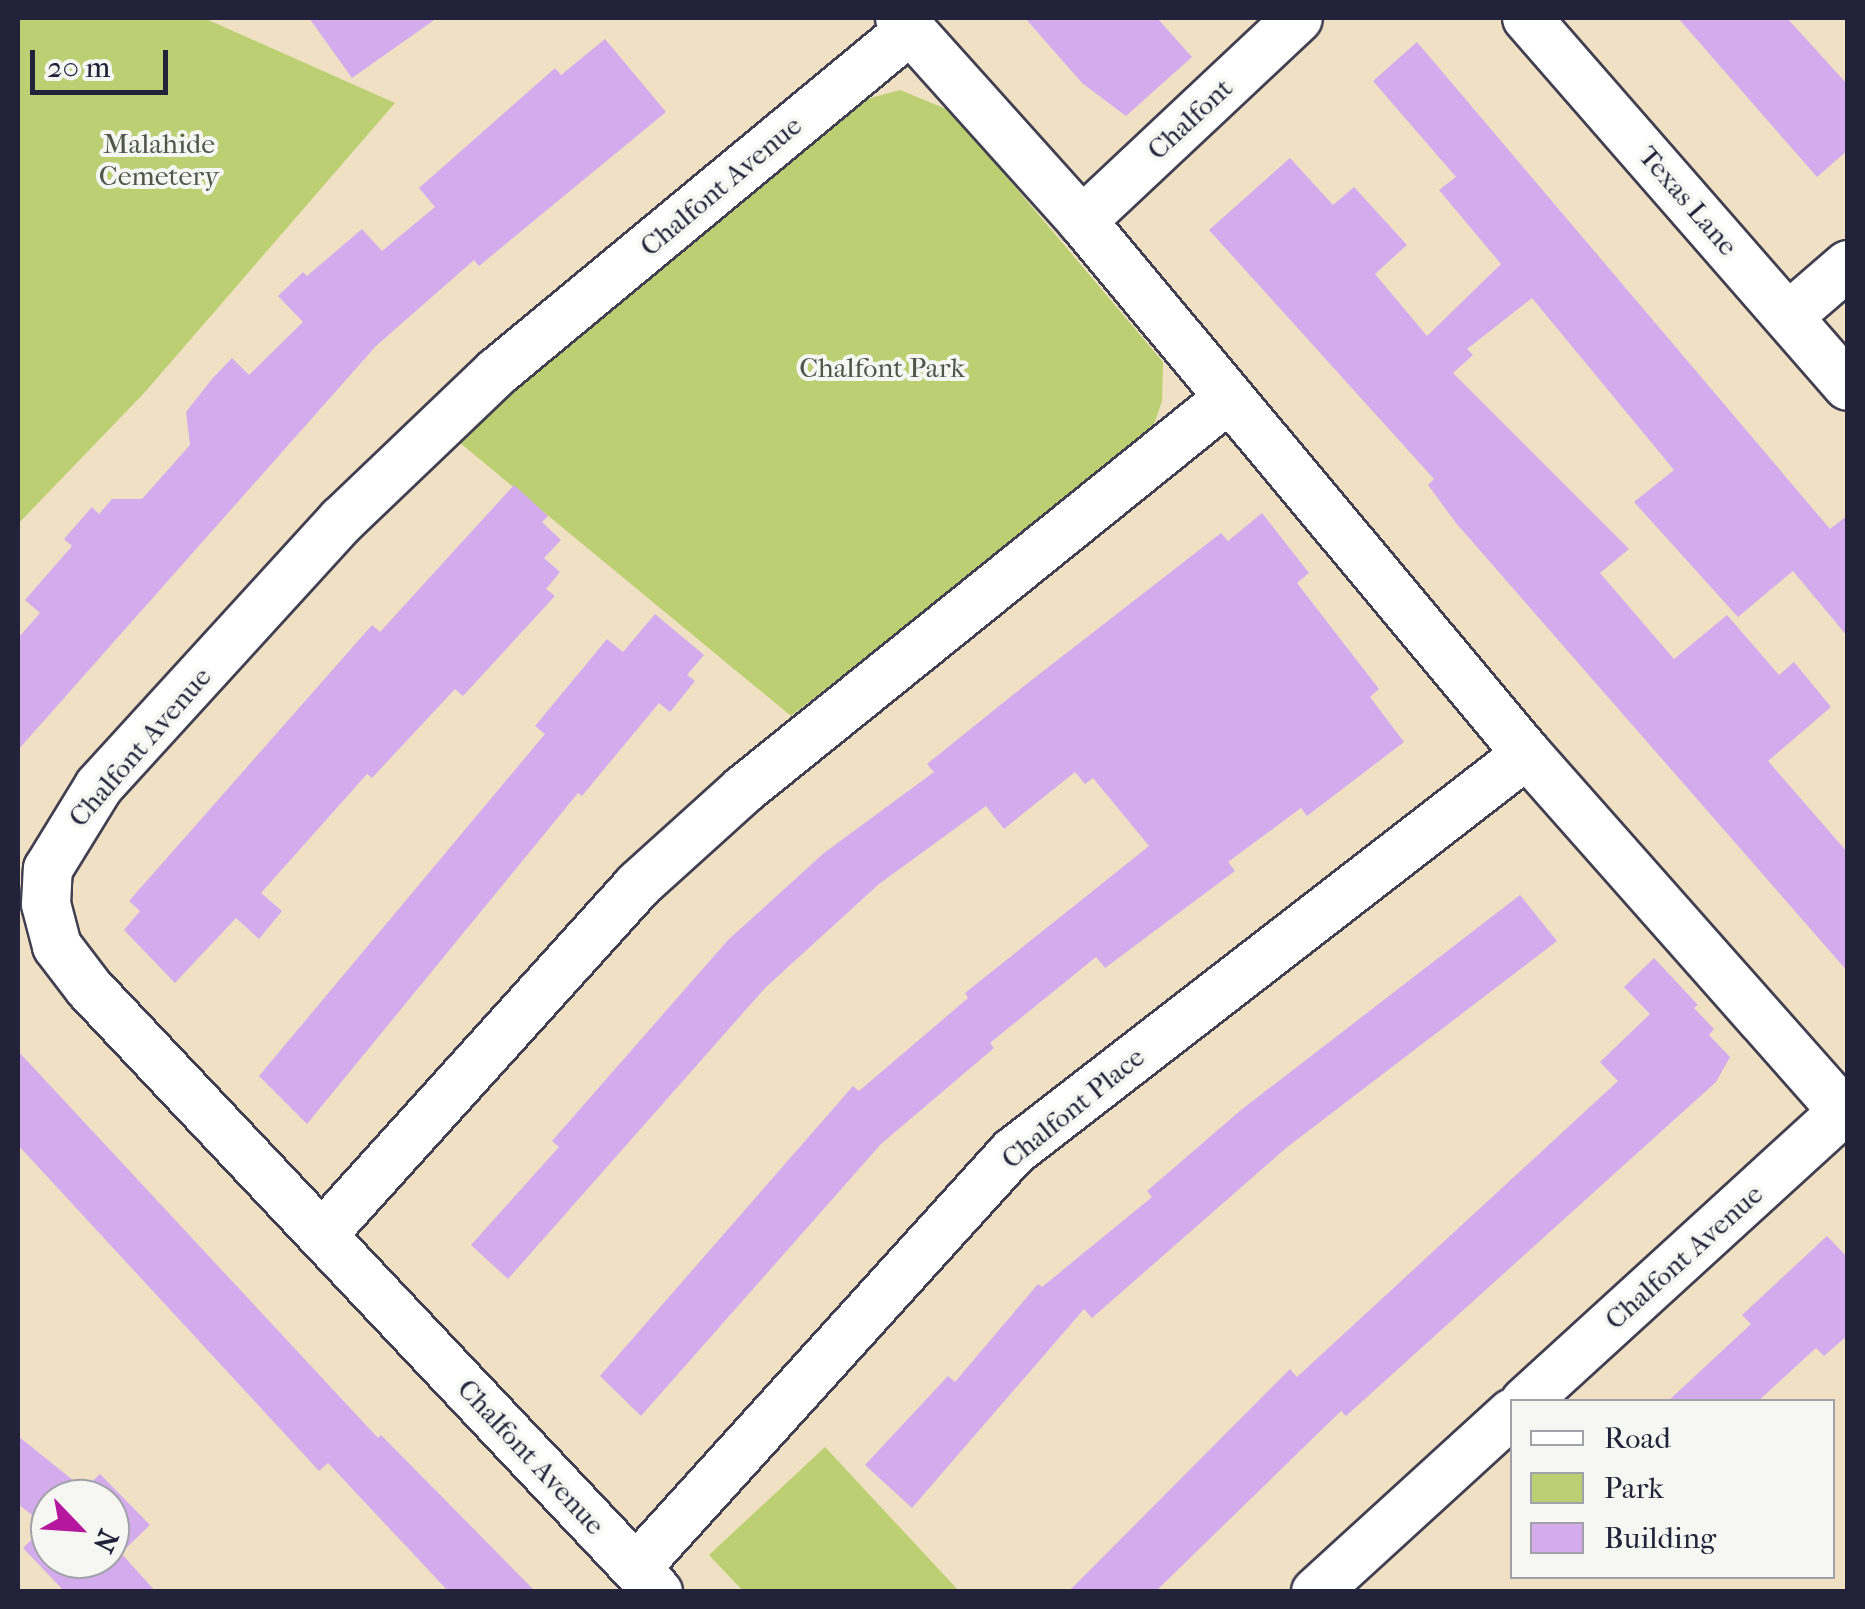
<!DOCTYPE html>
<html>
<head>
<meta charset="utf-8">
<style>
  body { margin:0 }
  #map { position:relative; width:1865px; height:1609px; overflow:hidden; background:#f0e1c5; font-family:"IM FELL French Canon",serif }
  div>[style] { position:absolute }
  .green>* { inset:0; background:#bccf72 }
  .building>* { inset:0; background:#d4aced }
  .roads { filter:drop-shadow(2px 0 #413f50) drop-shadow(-2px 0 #413f50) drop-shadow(0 2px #413f50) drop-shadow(0 -2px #413f50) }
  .minor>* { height:48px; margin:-24px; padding:0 24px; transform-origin:24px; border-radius:24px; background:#fff }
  span { translate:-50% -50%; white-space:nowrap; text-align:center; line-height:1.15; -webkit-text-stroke:8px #f6f6f2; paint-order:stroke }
  .street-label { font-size:28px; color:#22223b }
  .park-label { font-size:28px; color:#50564c }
  .frame { position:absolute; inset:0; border:20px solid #22223b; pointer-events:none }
  .legend { position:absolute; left:1510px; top:1399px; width:325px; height:180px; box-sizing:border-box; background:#f6f6f2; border:2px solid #a1a1a9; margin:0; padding:12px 18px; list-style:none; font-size:30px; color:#22223b }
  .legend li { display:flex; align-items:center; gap:20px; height:50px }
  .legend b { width:50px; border:2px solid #a1a1a9 }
  .north { position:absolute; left:30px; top:1479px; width:100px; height:100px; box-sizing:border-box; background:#f6f6f2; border:2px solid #a1a1a9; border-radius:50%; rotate:115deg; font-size:28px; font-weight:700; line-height:40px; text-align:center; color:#22223b }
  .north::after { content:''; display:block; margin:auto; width:35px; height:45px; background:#b5179e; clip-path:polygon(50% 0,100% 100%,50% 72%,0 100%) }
  .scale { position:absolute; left:30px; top:50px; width:138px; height:45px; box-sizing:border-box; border:5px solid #22223b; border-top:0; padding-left:12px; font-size:30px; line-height:35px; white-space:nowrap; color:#22223b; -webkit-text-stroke:8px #f6f6f2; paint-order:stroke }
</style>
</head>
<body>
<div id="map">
  <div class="green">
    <i style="clip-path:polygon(18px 18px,204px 18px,395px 103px,145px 392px,18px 524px)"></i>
    <i style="clip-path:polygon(900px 90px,951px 111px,1163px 362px,1162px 401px,1151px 433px,791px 716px,454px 438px,867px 99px)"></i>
    <i style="clip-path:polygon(825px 1447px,959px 1591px,743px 1591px,709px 1555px)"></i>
  </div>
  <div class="building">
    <i style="clip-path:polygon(309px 18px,437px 18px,352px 78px)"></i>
    <i style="clip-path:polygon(1025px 18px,1157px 18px,1192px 57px,1126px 116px,1082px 83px)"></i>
    <i style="clip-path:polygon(1678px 18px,1787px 18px,1848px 85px,1848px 150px,1817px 177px)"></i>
    <i style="clip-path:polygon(605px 39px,666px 112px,479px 266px,474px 260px,376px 346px,18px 750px,18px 638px,40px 613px,25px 600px,72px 546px,64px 539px,92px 507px,99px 514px,112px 499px,142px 499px,190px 445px,186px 412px,212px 379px,232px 358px,249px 375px,303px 322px,278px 296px,303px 272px,307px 276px,362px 229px,382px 251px,435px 207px,419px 188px,555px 68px,561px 75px)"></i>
    <i style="clip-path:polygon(1417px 42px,1830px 529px,1848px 515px,1848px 637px,1793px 571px,1738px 617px,1634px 502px,1674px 470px,1532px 298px,1467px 349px,1473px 355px,1453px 373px,1629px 549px,1600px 573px,1674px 659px,1727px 615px,1779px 675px,1794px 662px,1831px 707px,1768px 761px,1848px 853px,1848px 972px,1456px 523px,1428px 485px,1434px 479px,1209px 230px,1290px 158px,1333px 205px,1354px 187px,1407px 245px,1375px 274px,1427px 336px,1501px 264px,1439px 190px,1456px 177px,1373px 81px)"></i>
    <i style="clip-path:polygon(514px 485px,548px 516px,542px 522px,561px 540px,544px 558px,560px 572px,546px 589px,555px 596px,463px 696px,455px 689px,372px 778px,367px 774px,261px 893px,282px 911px,259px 939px,236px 918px,175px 983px,124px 930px,140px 911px,129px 901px,372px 625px,380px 632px)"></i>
    <i style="clip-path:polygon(1262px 513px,1309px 573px,1297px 583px,1379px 689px,1370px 697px,1404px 742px,1307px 816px,1301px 808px,1228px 862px,1235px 871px,1105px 968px,1096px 957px,990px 1043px,994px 1048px,881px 1144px,641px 1416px,600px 1376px,853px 1086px,859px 1091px,968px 998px,965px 993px,1149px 846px,1093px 778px,1085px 784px,1075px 772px,1004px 829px,986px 806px,879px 884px,765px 988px,508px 1279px,471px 1245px,559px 1147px,552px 1141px,728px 940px,824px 853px,934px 772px,927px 764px,1024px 686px,1221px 533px,1228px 541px)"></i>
    <i style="clip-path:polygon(655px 614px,704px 655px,687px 675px,695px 681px,670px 712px,659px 703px,582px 796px,578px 793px,307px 1124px,259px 1076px,545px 734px,535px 726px,607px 639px,623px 652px)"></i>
    <i style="clip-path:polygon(1520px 895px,1557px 941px,1286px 1148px,1092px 1318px,1084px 1309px,912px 1508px,865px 1465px,948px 1376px,955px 1382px,1038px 1284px,1042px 1287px,1152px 1197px,1147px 1191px,1241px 1110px)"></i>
    <i style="clip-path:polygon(1654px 958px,1698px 1005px,1694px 1008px,1714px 1029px,1709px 1035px,1730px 1057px,1716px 1082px,1346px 1416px,1341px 1411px,1155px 1592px,1068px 1592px,1290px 1369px,1297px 1377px,1618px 1081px,1600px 1062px,1650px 1014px,1624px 987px)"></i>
    <i style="clip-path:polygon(18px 1051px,378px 1438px,381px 1435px,536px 1592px,449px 1592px,328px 1463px,319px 1471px,18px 1145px)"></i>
    <i style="clip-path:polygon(1827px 1236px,1848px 1258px,1848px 1335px,1824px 1356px,1816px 1348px,1757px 1402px,1667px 1402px,1751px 1324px,1742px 1315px)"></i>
    <i style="clip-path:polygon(evenodd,18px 1436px,84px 1489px,100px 1474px,150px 1525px,121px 1553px,156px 1592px,65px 1592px,23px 1548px,46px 1526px,18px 1504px,18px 1436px,50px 1499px,110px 1499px,110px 1559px,50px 1559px,50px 1499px)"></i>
  </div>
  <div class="roads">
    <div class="minor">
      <i style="left:900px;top:18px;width:273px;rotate:48.1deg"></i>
      <i style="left:1082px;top:221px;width:694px;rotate:50.14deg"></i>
      <i style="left:1527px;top:754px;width:485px;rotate:48.5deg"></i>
      <i style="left:1527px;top:18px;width:488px;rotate:48.9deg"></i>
      <i style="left:1082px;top:221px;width:296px;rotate:-43.2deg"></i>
      <i style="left:1789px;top:316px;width:78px;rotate:-40.8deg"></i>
      <i style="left:322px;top:1235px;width:472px;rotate:-47.9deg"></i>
      <i style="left:638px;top:885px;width:142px;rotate:-42.1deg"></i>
      <i style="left:743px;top:790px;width:624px;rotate:-38.89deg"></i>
      <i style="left:1525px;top:1402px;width:430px;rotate:-42.4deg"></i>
      <i style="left:636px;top:1568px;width:561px;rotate:-47.82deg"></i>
      <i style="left:1013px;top:1152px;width:650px;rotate:-37.75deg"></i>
      <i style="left:658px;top:1592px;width:830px;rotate:-133.29deg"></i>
      <i style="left:89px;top:988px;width:53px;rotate:-127.3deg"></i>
      <i style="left:57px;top:946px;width:43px;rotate:-104.7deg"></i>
      <i style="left:46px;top:904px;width:35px;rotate:-87deg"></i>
      <i style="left:48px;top:869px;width:97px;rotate:-58.4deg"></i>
      <i style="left:99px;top:786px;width:360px;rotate:-47.6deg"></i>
      <i style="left:342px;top:520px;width:214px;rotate:-43.7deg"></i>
      <i style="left:497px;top:372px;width:536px;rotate:-39.63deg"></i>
      <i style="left:1316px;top:1592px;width:265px;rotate:-42.4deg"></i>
    </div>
  </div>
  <div class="street-label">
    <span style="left:1190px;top:119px;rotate:-43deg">Chalfont</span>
    <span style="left:721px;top:186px;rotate:-40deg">Chalfont Avenue</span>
    <span style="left:1688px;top:201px;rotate:49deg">Texas Lane</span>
    <span style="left:140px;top:747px;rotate:-49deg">Chalfont Avenue</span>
    <span style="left:1073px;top:1108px;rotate:-39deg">Chalfont Place</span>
    <span style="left:1684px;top:1257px;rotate:-42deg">Chalfont Avenue</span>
    <span style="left:531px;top:1457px;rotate:47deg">Chalfont Avenue</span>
  </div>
  <div class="park-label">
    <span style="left:159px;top:160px">Malahide<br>Cemetery</span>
    <span style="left:882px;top:368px">Chalfont Park</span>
  </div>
  <div class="frame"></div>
  <ul class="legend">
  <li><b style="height:12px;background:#fff"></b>Road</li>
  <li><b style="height:28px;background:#bccf72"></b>Park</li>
  <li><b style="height:28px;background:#d4aced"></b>Building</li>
  </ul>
  <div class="north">N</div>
  <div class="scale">20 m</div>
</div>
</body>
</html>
